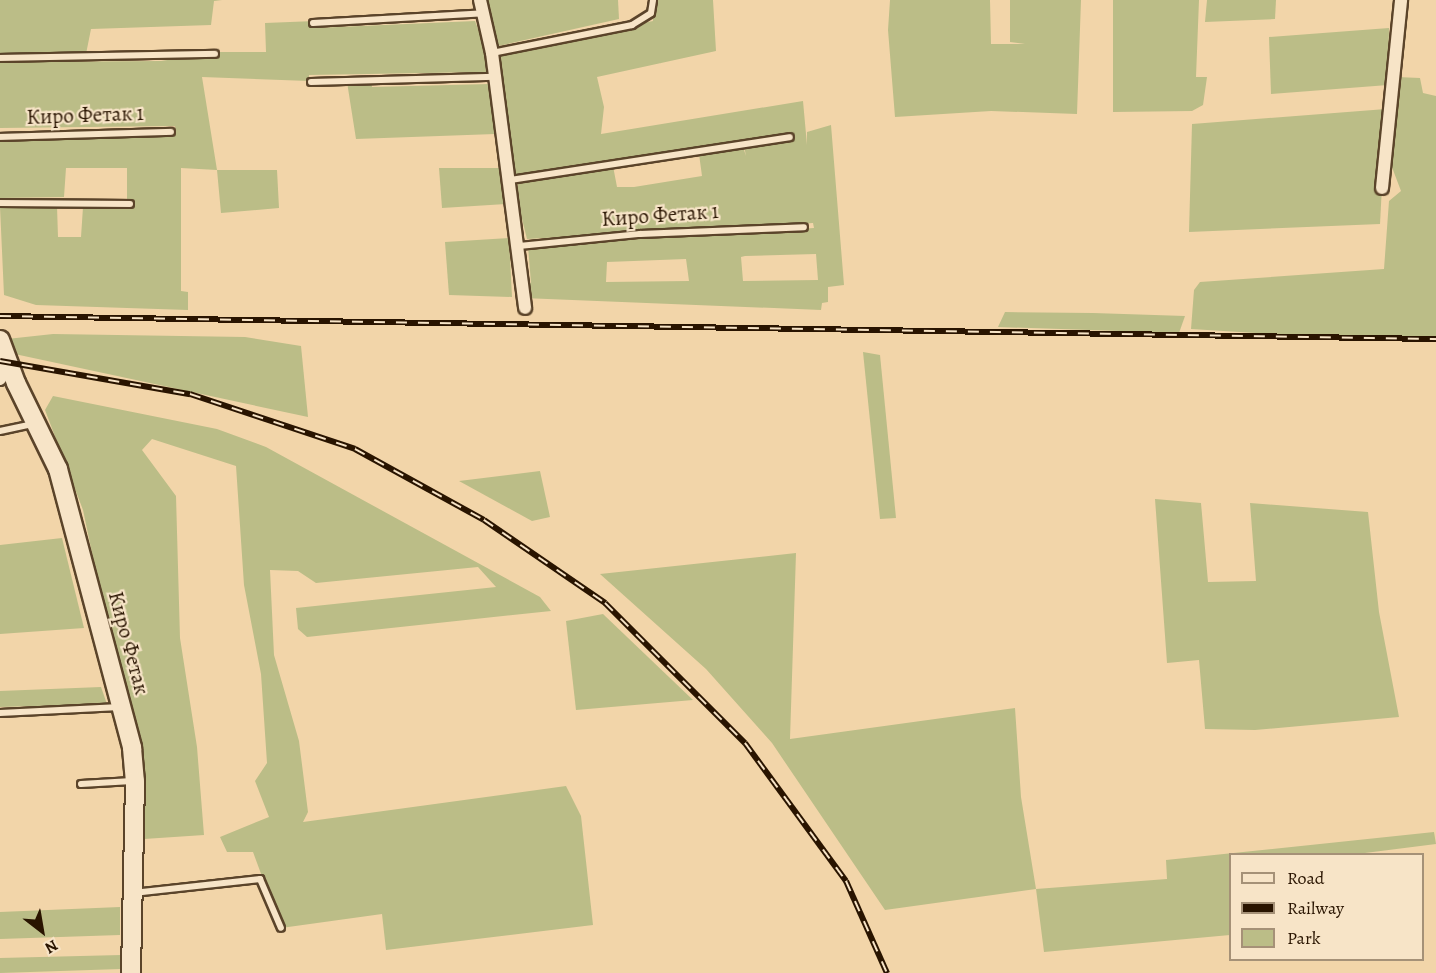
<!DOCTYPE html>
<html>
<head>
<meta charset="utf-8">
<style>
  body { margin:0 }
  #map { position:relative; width:1436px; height:973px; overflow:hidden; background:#f2d5a9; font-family:Alegreya,serif }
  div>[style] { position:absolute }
  .green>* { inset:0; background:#bbbd87 }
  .roads { filter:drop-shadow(2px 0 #5b442a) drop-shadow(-2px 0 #5b442a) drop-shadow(0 2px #5b442a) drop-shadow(0 -2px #5b442a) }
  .lane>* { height:6px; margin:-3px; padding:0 3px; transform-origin:3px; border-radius:3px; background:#f7e4c7 }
  .street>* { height:12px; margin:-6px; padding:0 6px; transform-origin:6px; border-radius:6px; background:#f7e4c7 }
  .secondary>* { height:18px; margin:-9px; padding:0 9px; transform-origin:9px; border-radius:9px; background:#f7e4c7 }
  .rail>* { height:6px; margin-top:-3px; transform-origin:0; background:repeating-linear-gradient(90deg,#f7e4c7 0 11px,#291400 0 22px); box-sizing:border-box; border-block:2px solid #291400 }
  span { translate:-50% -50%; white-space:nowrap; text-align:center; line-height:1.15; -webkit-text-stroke:4.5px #f7e4c7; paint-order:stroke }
  .street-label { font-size:21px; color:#291400 }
  .legend { position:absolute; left:1229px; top:853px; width:195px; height:108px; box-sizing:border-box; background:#f7e4c7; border:2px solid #a59177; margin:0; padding:8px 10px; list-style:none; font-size:18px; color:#291400 }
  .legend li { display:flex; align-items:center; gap:12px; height:30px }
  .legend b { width:30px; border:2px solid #a59177 }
  .north { position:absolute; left:12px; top:901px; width:60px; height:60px; -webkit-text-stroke:4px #f7e4c7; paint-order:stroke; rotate:149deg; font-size:16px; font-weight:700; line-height:24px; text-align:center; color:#291400 }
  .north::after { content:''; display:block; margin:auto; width:21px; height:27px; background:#291400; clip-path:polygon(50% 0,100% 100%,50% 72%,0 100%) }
</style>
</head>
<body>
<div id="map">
  <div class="green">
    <i style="clip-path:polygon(0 0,222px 0,214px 1px,211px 25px,91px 29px,86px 54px,0 55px)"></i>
    <i style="clip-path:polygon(485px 0,618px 0,619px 19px,494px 47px)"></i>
    <i style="clip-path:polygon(evenodd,652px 0,713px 0,716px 51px,597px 77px,604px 107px,601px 134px,803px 101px,807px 145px,807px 132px,831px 125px,844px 285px,828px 287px,828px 302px,822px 303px,821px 310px,523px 298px,523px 284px,531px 283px,528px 246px,814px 228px,813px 223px,527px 239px,518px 203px,518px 178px,613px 166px,617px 187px,634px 187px,702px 176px,699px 154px,743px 147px,746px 156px,743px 141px,514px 175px,495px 54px,653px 21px,652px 0,816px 254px,818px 280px,743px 281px,741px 257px,745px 256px,816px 254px,652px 0,686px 259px,689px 281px,606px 282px,607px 262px,686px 259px)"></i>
    <i style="clip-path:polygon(890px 0,990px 0,991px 44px,1025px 44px,1010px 42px,1010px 0,1081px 0,1077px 114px,991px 111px,895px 117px,888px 30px)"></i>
    <i style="clip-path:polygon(1113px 0,1199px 0,1196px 77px,1207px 77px,1203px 105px,1192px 111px,1113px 112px)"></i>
    <i style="clip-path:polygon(1207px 0,1276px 0,1275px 19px,1205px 22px)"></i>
    <i style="clip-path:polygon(315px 21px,315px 28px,475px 21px,485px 47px,486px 72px,309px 75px,309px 81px,202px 77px,217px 170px,277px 170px,279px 208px,221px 213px,217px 170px,181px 168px,181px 291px,188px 292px,188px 310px,36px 305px,4px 295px,0 207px,57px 206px,58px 237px,81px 237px,83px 207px,135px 204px,127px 202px,127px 168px,66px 168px,64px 197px,0 198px,0 136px,169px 136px,176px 132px,175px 126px,0 128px,0 62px,161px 61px,218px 52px,266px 52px,265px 23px)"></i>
    <i style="clip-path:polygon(1389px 28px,1388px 85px,1271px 94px,1269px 37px)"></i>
    <i style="clip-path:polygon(1397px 77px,1420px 78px,1423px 93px,1436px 96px,1436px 340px,1373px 340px,1191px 329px,1194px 290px,1200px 282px,1384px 269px,1389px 201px,1401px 191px,1390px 162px)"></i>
    <i style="clip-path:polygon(371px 81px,372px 87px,489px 84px,495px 134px,356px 139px,347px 82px)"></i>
    <i style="clip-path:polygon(1386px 109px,1380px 224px,1189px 232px,1192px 124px)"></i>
    <i style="clip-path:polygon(439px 168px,501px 168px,506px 204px,442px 208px)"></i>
    <i style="clip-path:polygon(509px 238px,512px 297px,449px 295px,445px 242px)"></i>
    <i style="clip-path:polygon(1005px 312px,1093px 313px,1185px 316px,1179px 333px,998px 327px)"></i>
    <i style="clip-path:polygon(53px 334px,245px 337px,301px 346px,308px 417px,10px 353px,7px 339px)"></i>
    <i style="clip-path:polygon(863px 352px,880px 355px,896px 518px,880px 519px)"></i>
    <i style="clip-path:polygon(53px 396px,217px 429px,266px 447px,540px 597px,551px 611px,307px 637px,298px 629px,296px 608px,496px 587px,478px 567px,316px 583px,298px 571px,270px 570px,274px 655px,299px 741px,308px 812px,303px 822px,566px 786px,581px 816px,593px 925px,386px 950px,382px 914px,281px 928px,253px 852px,227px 852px,220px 837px,269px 817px,255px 781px,267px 763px,261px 674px,244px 585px,236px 466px,152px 439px,142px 450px,176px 496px,180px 638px,197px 747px,204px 835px,144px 839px,144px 779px,135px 715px,100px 591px,83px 510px,45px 410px)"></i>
    <i style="clip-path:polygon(540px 471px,550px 517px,532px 521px,459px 481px)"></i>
    <i style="clip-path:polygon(1155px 499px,1201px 503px,1208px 582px,1256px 581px,1250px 503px,1368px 512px,1379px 612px,1399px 717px,1255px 730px,1205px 729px,1199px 660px,1167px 663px)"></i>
    <i style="clip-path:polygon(62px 538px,84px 628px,0 634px,0 545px)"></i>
    <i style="clip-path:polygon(796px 553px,790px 739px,1015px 708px,1021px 797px,1036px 889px,1167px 879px,1166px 860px,1434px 832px,1436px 844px,1357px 854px,1230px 854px,1230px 935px,1044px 952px,1036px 889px,885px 910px,772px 743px,706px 669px,600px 574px)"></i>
    <i style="clip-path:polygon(603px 614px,693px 700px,576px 710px,566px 621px)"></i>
    <i style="clip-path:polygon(101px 687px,107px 704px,0 707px,0 691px)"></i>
    <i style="clip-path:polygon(120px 907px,120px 935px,0 939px,0 912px)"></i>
    <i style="clip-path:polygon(121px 955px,121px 969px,0 973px,0 958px)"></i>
  </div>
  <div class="roads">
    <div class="lane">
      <i style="left:313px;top:23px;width:171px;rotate:-3.3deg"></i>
      <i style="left:492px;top:53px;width:143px;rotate:-11.3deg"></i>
      <i style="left:632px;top:25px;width:22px;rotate:-32deg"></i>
      <i style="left:651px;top:13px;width:13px;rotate:-81deg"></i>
      <i style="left:0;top:58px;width:215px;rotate:-1.1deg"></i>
      <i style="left:311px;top:82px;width:184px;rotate:-1.6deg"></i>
      <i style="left:0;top:137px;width:171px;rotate:-1.7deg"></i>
      <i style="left:510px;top:180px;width:283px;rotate:-8.7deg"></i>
      <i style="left:0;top:203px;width:130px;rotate:0.4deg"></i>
      <i style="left:519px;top:246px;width:122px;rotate:-5.7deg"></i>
      <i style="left:640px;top:234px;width:164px;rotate:-2.4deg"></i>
      <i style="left:0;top:431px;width:33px;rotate:-12deg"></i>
      <i style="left:0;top:713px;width:120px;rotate:-2.9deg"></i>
      <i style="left:81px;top:784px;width:51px;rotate:-3.4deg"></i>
      <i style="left:133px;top:893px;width:128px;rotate:-6.3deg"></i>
      <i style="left:260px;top:879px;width:53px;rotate:66.8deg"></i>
    </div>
    <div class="street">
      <i style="left:480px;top:0;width:54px;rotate:77.2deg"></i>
      <i style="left:492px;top:53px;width:257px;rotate:82.6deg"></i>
      <i style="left:1382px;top:188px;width:189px;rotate:-84.2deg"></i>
      <i style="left:0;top:379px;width:19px;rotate:-62deg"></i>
    </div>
    <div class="secondary">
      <i style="left:0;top:340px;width:46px;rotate:69.6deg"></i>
      <i style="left:16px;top:383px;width:96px;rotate:64deg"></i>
      <i style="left:58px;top:469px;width:289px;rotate:75.1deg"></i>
      <i style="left:132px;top:748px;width:33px;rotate:85deg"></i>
      <i style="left:135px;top:781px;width:192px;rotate:91.2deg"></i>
    </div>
  </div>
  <div class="rail">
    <i style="left:0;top:316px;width:1436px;rotate:0.92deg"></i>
    <i style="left:0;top:361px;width:193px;rotate:9.9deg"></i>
    <i style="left:190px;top:394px;width:174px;rotate:18.4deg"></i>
    <i style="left:355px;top:449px;width:147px;rotate:28.8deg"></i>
    <i style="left:484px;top:520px;width:147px;rotate:34.4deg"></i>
    <i style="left:605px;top:603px;width:198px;rotate:45deg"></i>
    <i style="left:745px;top:743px;width:171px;rotate:53.8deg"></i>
    <i style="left:846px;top:881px;width:101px;rotate:66deg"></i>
  </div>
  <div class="street-label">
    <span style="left:85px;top:115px;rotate:-2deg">Киро Фетак 1</span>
    <span style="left:660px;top:215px;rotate:-4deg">Киро Фетак 1</span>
    <span style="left:129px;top:643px;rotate:75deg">Киро Фетак</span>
  </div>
  <ul class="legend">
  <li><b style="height:8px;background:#f7e4c7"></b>Road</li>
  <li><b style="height:8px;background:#291400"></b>Railway</li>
  <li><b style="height:16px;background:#bbbd87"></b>Park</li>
  </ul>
  <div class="north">N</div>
</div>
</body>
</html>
